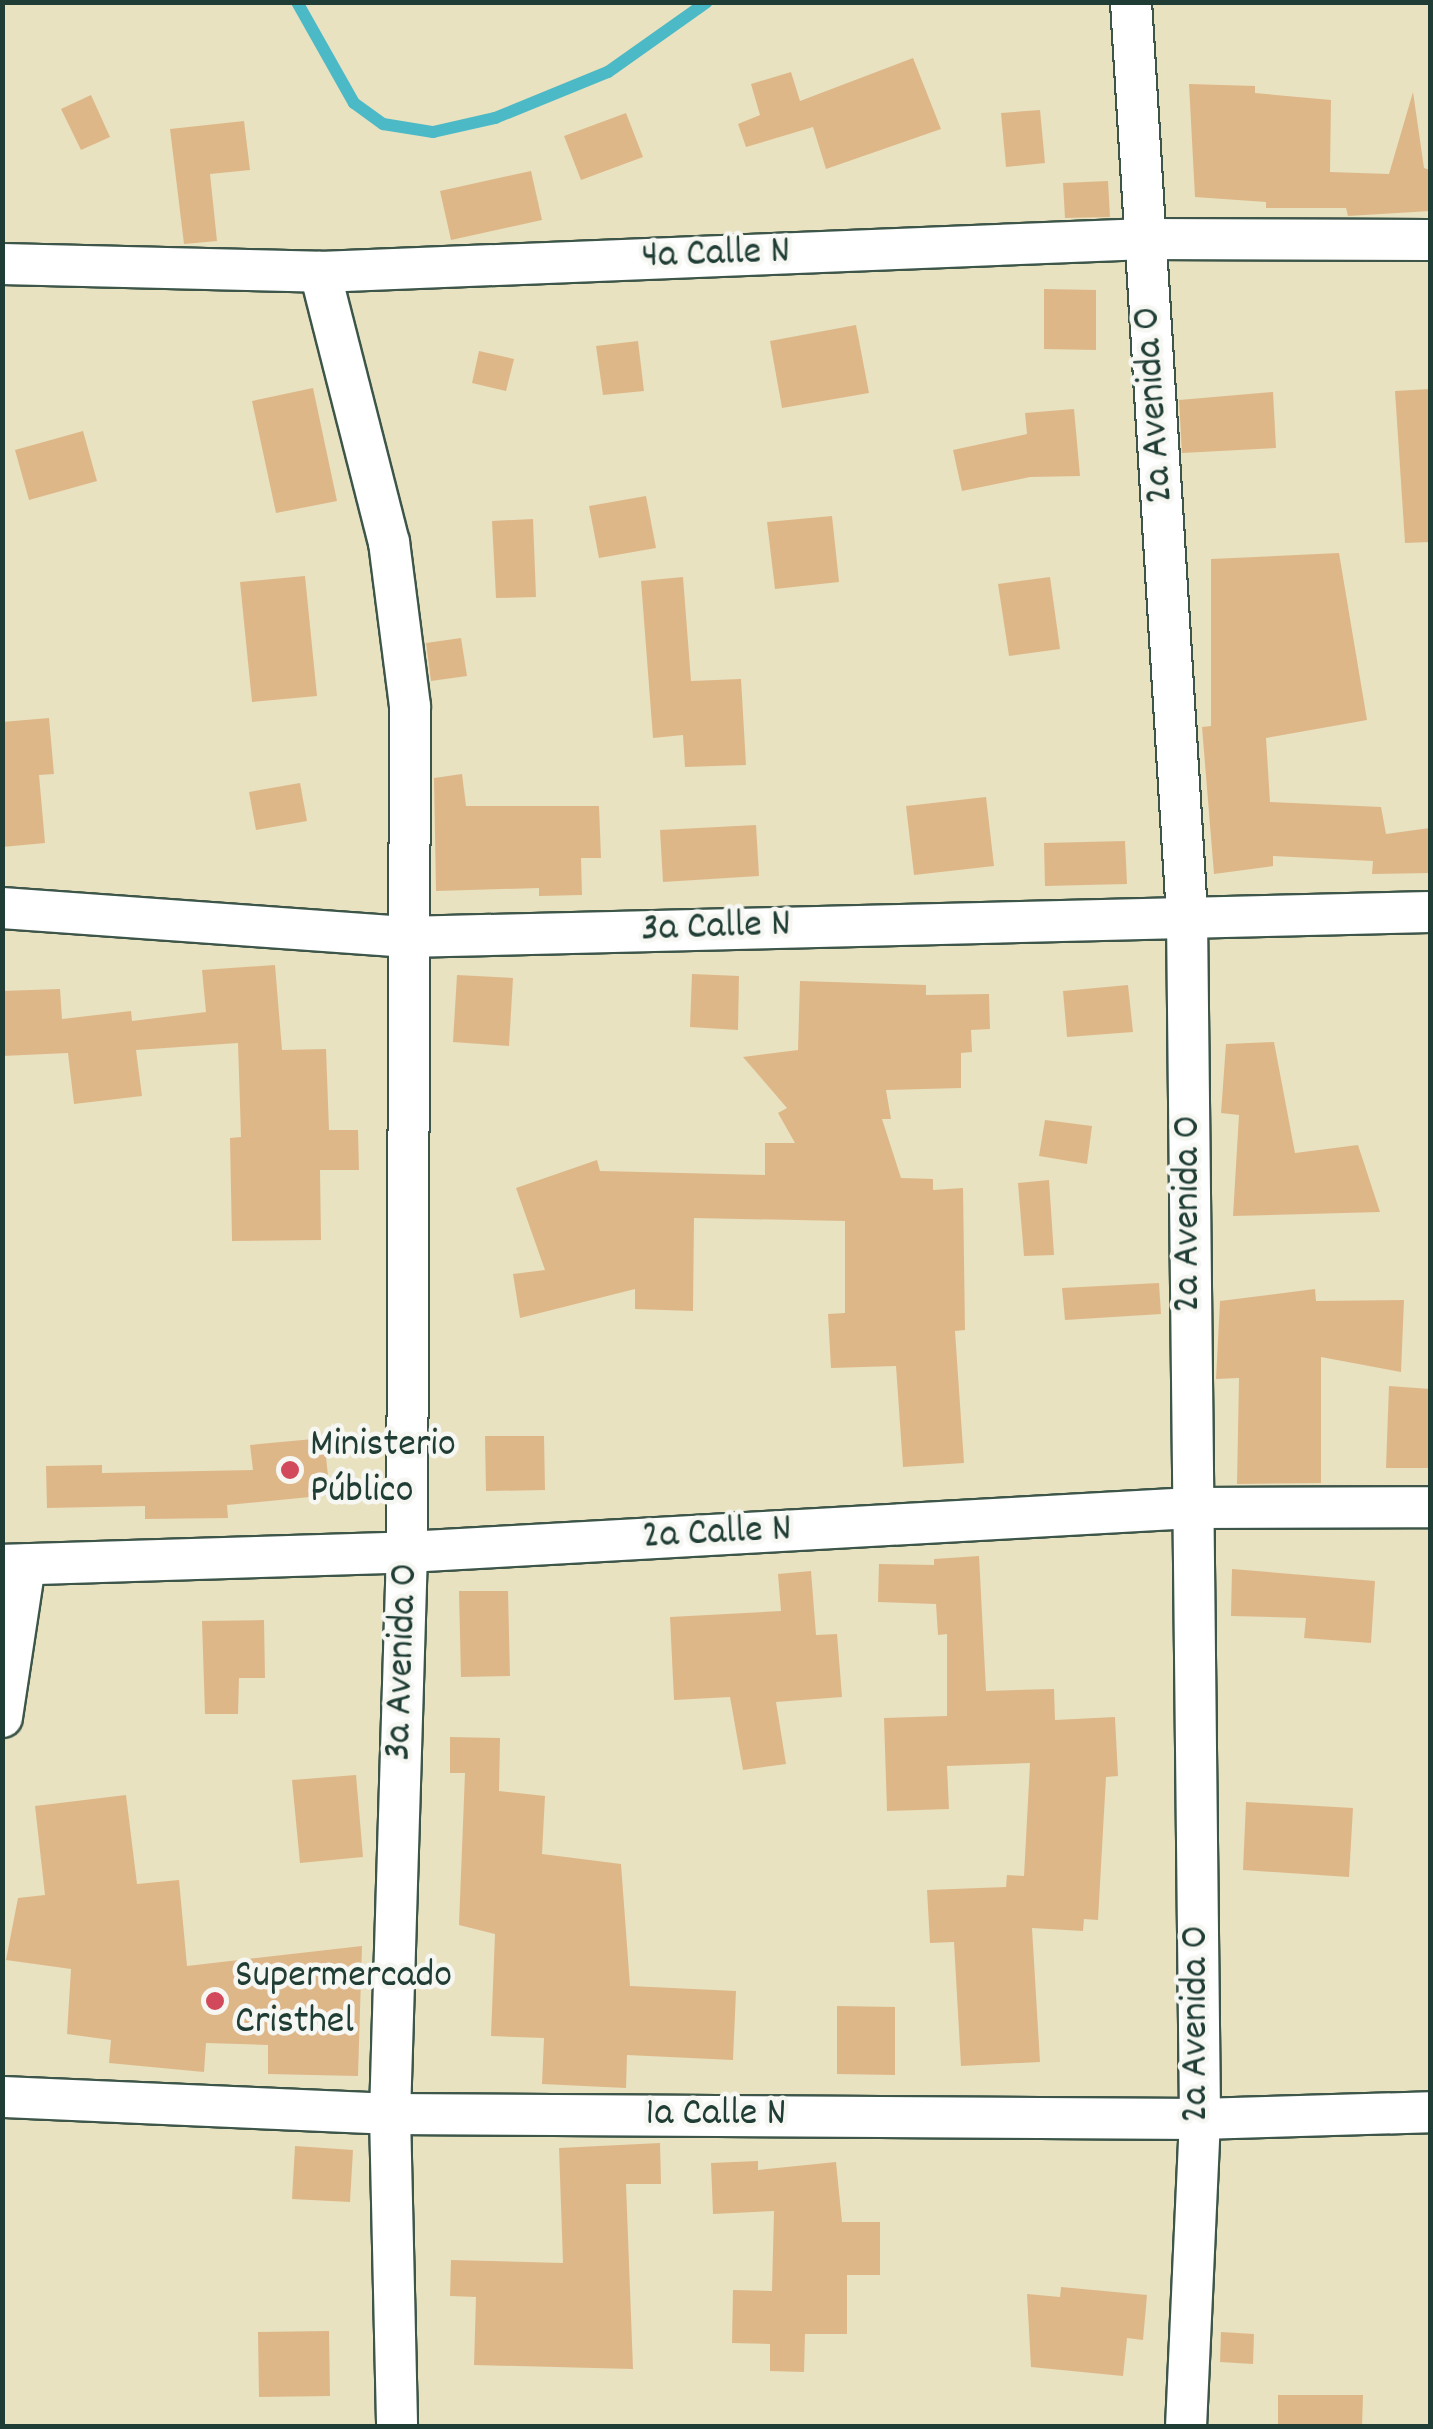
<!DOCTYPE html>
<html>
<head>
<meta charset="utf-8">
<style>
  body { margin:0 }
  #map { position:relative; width:1433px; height:2429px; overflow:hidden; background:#e8e2c0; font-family:Dekko,sans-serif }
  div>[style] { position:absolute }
  .stream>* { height:12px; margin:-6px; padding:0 6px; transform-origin:6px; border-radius:6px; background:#4cb9c7 }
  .building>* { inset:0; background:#deb789 }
  .roads { filter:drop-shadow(2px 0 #3d5649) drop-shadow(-2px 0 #3d5649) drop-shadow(0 2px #3d5649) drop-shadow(0 -2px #3d5649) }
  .minor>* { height:40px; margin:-20px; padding:0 20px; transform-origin:20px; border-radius:20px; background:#fff }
  .dots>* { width:28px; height:28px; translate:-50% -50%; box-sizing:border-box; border:5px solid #f6f6f2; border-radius:50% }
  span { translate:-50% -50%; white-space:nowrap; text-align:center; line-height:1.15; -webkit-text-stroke:9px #f6f6f2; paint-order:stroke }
  .street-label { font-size:40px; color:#1f3d34 }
  .poi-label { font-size:40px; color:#1f3d34 }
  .left { translate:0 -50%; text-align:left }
  .frame { position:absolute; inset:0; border:5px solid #1f3d34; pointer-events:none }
</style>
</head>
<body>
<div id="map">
  <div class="stream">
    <i style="left:297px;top:2px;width:116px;rotate:60.6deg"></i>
    <i style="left:354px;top:103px;width:36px;rotate:36deg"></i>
    <i style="left:383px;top:124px;width:51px;rotate:9.1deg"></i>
    <i style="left:433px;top:132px;width:64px;rotate:-12.7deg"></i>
    <i style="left:495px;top:118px;width:122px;rotate:-22.2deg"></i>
    <i style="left:608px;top:72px;width:121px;rotate:-35.3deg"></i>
  </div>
  <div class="building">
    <i style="clip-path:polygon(913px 58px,941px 129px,826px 169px,813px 127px,746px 147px,738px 124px,760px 115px,751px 84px,791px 72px,800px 101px)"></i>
    <i style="clip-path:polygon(1189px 84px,1255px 86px,1255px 93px,1331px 100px,1330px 172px,1389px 174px,1413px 92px,1424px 168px,1430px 170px,1430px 211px,1348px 216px,1346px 208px,1266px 208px,1266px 202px,1195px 197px)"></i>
    <i style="clip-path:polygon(91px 95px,110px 137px,81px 150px,61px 109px)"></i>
    <i style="clip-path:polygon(1040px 110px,1045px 163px,1006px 167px,1001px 113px)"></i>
    <i style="clip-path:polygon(626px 113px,643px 157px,581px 180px,564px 136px)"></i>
    <i style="clip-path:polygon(244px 121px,250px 170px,210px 174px,217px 241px,184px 244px,170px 129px)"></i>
    <i style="clip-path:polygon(531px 171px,542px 220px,451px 240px,440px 191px)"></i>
    <i style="clip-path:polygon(1108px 181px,1110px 217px,1065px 218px,1063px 183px)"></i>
    <i style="clip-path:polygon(1044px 289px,1096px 290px,1096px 350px,1044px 349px)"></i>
    <i style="clip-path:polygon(856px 325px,869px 393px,782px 408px,770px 341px)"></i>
    <i style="clip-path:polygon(638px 341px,644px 391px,603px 395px,596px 346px)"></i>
    <i style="clip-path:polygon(479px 351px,514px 359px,506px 391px,472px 383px)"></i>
    <i style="clip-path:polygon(313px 388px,337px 501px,276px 513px,252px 401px)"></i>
    <i style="clip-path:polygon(1430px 389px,1430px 542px,1405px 543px,1395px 391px)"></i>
    <i style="clip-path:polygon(1273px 392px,1276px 448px,1182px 453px,1179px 400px)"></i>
    <i style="clip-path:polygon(1074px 409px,1080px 476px,1030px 477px,962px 491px,953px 450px,1027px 434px,1025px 413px)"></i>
    <i style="clip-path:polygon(83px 431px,97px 481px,29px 500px,15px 450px)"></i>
    <i style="clip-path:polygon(646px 496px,656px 548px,599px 558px,589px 506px)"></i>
    <i style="clip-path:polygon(832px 516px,839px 582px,775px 589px,767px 522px)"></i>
    <i style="clip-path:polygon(533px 519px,536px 597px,496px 598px,492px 521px)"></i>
    <i style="clip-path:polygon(1339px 553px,1367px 720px,1266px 738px,1270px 802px,1381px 807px,1386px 834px,1430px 828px,1430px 873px,1372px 874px,1373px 861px,1273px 856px,1273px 866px,1214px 874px,1202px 727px,1211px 726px,1211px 559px)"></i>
    <i style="clip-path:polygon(305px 576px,317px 696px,252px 702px,240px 582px)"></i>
    <i style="clip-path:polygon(683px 577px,691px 681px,741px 679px,746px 765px,685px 767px,683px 735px,653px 738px,641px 581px)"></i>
    <i style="clip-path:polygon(1050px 577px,1060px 649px,1009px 656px,998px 584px)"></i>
    <i style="clip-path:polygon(461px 638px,467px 676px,431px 681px,426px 643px)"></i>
    <i style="clip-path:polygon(49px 718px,54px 774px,39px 775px,45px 843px,2px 847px,2px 722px)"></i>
    <i style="clip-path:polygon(462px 774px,466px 806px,599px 806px,601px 858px,581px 858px,582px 895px,539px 896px,539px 888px,436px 891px,434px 778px)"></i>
    <i style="clip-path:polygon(300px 783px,307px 821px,256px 830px,249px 792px)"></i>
    <i style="clip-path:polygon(986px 797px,994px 866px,914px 875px,906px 806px)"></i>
    <i style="clip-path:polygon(756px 825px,759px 876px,663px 882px,660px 830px)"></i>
    <i style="clip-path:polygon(1125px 841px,1127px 884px,1045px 886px,1044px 843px)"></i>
    <i style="clip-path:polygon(275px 965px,282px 1050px,326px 1049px,329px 1130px,358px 1130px,359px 1170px,320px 1170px,321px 1240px,232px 1241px,230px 1138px,241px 1137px,238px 1043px,136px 1050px,142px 1096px,74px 1104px,68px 1053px,2px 1056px,2px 991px,60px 989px,62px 1019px,131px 1011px,132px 1021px,206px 1012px,202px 970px)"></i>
    <i style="clip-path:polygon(692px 974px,739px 976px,738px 1030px,690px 1027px)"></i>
    <i style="clip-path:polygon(457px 975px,513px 978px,509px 1046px,453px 1042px)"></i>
    <i style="clip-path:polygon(800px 981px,926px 985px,926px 995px,989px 994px,990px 1029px,971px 1030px,972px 1052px,961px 1053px,961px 1088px,886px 1090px,891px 1119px,882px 1119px,901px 1178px,933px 1179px,933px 1190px,963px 1188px,965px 1330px,955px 1331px,964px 1463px,903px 1467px,896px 1366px,831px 1368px,828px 1314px,845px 1313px,845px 1221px,694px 1218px,693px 1311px,635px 1309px,635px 1289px,520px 1318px,513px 1274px,545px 1270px,516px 1188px,597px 1160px,600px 1171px,765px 1175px,765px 1143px,795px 1143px,778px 1113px,787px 1108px,743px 1057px,798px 1050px)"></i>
    <i style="clip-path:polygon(1128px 985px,1133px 1032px,1067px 1037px,1063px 991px)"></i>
    <i style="clip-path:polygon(1274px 1042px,1295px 1153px,1358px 1145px,1380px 1212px,1233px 1216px,1239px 1115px,1221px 1113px,1226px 1044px)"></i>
    <i style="clip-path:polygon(1045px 1120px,1092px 1126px,1087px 1164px,1039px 1156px)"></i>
    <i style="clip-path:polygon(1049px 1180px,1054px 1255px,1024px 1256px,1018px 1183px)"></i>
    <i style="clip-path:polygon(1159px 1283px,1161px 1314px,1065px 1320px,1062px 1288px)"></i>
    <i style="clip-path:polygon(1315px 1289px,1316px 1301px,1404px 1300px,1401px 1372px,1321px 1357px,1321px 1483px,1237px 1484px,1239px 1378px,1216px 1379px,1220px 1301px)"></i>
    <i style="clip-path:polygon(1389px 1386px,1430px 1389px,1430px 1468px,1386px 1468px)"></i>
    <i style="clip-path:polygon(485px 1436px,544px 1436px,545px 1490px,486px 1491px)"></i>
    <i style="clip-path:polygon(324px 1438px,330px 1495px,227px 1505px,228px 1518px,145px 1519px,145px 1506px,47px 1508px,46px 1466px,102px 1465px,102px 1473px,253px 1470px,250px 1445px)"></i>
    <i style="clip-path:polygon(979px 1556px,986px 1691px,1054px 1689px,1055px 1720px,1115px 1717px,1118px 1776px,1106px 1777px,1098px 1920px,1084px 1919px,1083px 1931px,1032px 1928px,1040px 2062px,961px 2066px,954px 1942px,930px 1943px,927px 1890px,1006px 1887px,1007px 1875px,1024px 1876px,1030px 1763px,947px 1766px,949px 1809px,887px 1811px,884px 1718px,947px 1716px,947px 1634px,938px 1635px,936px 1604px,878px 1602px,879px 1564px,934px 1565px,934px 1559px)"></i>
    <i style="clip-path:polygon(1232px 1569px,1375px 1581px,1371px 1643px,1304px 1638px,1306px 1618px,1231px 1616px)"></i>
    <i style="clip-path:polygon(811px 1571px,816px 1635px,837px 1634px,842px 1697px,776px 1702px,786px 1764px,743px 1770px,730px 1697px,674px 1700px,670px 1617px,781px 1611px,778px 1574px)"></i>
    <i style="clip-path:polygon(459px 1591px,508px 1591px,510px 1676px,461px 1677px)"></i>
    <i style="clip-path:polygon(264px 1620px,265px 1678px,239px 1678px,238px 1714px,205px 1714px,202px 1621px)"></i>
    <i style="clip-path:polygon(450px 1737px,500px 1738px,499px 1791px,545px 1796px,542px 1854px,621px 1864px,630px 1986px,736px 1991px,733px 2060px,627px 2055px,626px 2088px,542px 2084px,544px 2038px,491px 2036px,495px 1934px,459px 1925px,465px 1773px,450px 1773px)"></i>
    <i style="clip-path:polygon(356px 1775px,363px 1857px,300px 1863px,292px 1780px)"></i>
    <i style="clip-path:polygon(126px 1795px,137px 1884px,179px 1880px,187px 1966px,362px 1946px,358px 2076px,268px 2074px,268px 2045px,206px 2043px,204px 2072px,109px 2063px,111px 2040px,67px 2034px,71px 1969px,6px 1960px,18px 1898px,45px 1895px,35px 1806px)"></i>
    <i style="clip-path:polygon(1246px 1802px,1353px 1808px,1349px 1877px,1243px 1870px)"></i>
    <i style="clip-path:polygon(837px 2006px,895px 2007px,895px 2075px,837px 2074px)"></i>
    <i style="clip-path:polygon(660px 2143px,661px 2184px,626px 2184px,633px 2369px,474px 2365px,476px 2297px,450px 2296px,451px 2260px,563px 2263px,559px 2148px)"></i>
    <i style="clip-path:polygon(295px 2146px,353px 2150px,350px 2202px,292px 2199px)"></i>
    <i style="clip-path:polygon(758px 2161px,758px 2170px,836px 2162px,842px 2222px,880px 2222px,880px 2275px,847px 2275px,847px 2334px,805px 2334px,804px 2372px,770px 2371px,770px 2344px,732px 2343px,733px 2290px,772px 2291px,774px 2211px,713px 2214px,711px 2163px)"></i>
    <i style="clip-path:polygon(1061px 2287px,1147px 2295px,1143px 2340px,1127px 2338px,1123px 2376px,1031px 2367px,1027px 2294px,1060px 2297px)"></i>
    <i style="clip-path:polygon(329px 2331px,330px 2396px,259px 2397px,258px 2332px)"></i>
    <i style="clip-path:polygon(1221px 2332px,1254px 2334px,1253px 2364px,1220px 2362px)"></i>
    <i style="clip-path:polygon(1278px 2395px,1363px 2395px,1362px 2426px,1278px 2426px)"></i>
  </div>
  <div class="roads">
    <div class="minor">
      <i style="left:1131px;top:2px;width:916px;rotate:86.49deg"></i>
      <i style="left:1187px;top:916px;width:1203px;rotate:89.38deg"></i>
      <i style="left:1200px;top:2119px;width:307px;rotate:92.6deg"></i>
      <i style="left:2px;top:264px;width:318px;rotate:1.4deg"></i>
      <i style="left:320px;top:272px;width:827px;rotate:-2.29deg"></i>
      <i style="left:1146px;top:239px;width:284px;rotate:0.2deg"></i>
      <i style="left:320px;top:272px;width:279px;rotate:75.7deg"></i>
      <i style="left:389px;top:542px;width:165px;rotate:82.7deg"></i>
      <i style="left:410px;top:706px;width:846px;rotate:90.2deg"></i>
      <i style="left:407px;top:1552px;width:562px;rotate:91.73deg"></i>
      <i style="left:390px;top:2114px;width:312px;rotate:88.7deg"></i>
      <i style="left:2px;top:908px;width:404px;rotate:4.1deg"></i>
      <i style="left:405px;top:937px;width:1025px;rotate:-1.4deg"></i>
      <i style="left:2px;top:1565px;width:405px;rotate:-1.8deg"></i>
      <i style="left:407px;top:1552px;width:786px;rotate:-3.21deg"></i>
      <i style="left:1192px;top:1508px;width:238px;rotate:-0.2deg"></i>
      <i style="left:2px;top:1717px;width:154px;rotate:-81.4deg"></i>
      <i style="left:2px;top:2097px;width:388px;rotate:2.5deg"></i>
      <i style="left:390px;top:2114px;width:810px;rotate:0.35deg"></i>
      <i style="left:1200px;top:2119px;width:230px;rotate:-1.7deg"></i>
    </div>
  </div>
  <div class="dots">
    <i style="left:290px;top:1470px;background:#d1495b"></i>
    <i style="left:215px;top:2001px;background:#d1495b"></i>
  </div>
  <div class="street-label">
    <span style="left:716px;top:256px;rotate:-2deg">4a Calle N</span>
    <span style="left:1156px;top:405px;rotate:-94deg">2a Avenida O</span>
    <span style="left:716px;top:929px;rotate:-2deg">3a Calle N</span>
    <span style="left:1190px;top:1214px;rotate:-90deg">2a Avenida O</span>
    <span style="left:717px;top:1535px;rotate:-3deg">2a Calle N</span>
    <span style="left:404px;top:1662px;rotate:-88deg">3a Avenida O</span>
    <span style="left:1198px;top:2024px;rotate:-90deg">2a Avenida O</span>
    <span style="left:716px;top:2116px">1a Calle N</span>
  </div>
  <div class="poi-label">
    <span class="left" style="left:310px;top:1470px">Ministerio<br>Público</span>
    <span class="left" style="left:235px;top:2001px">Supermercado<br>Cristhel</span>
  </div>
  <div class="frame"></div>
</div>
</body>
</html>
